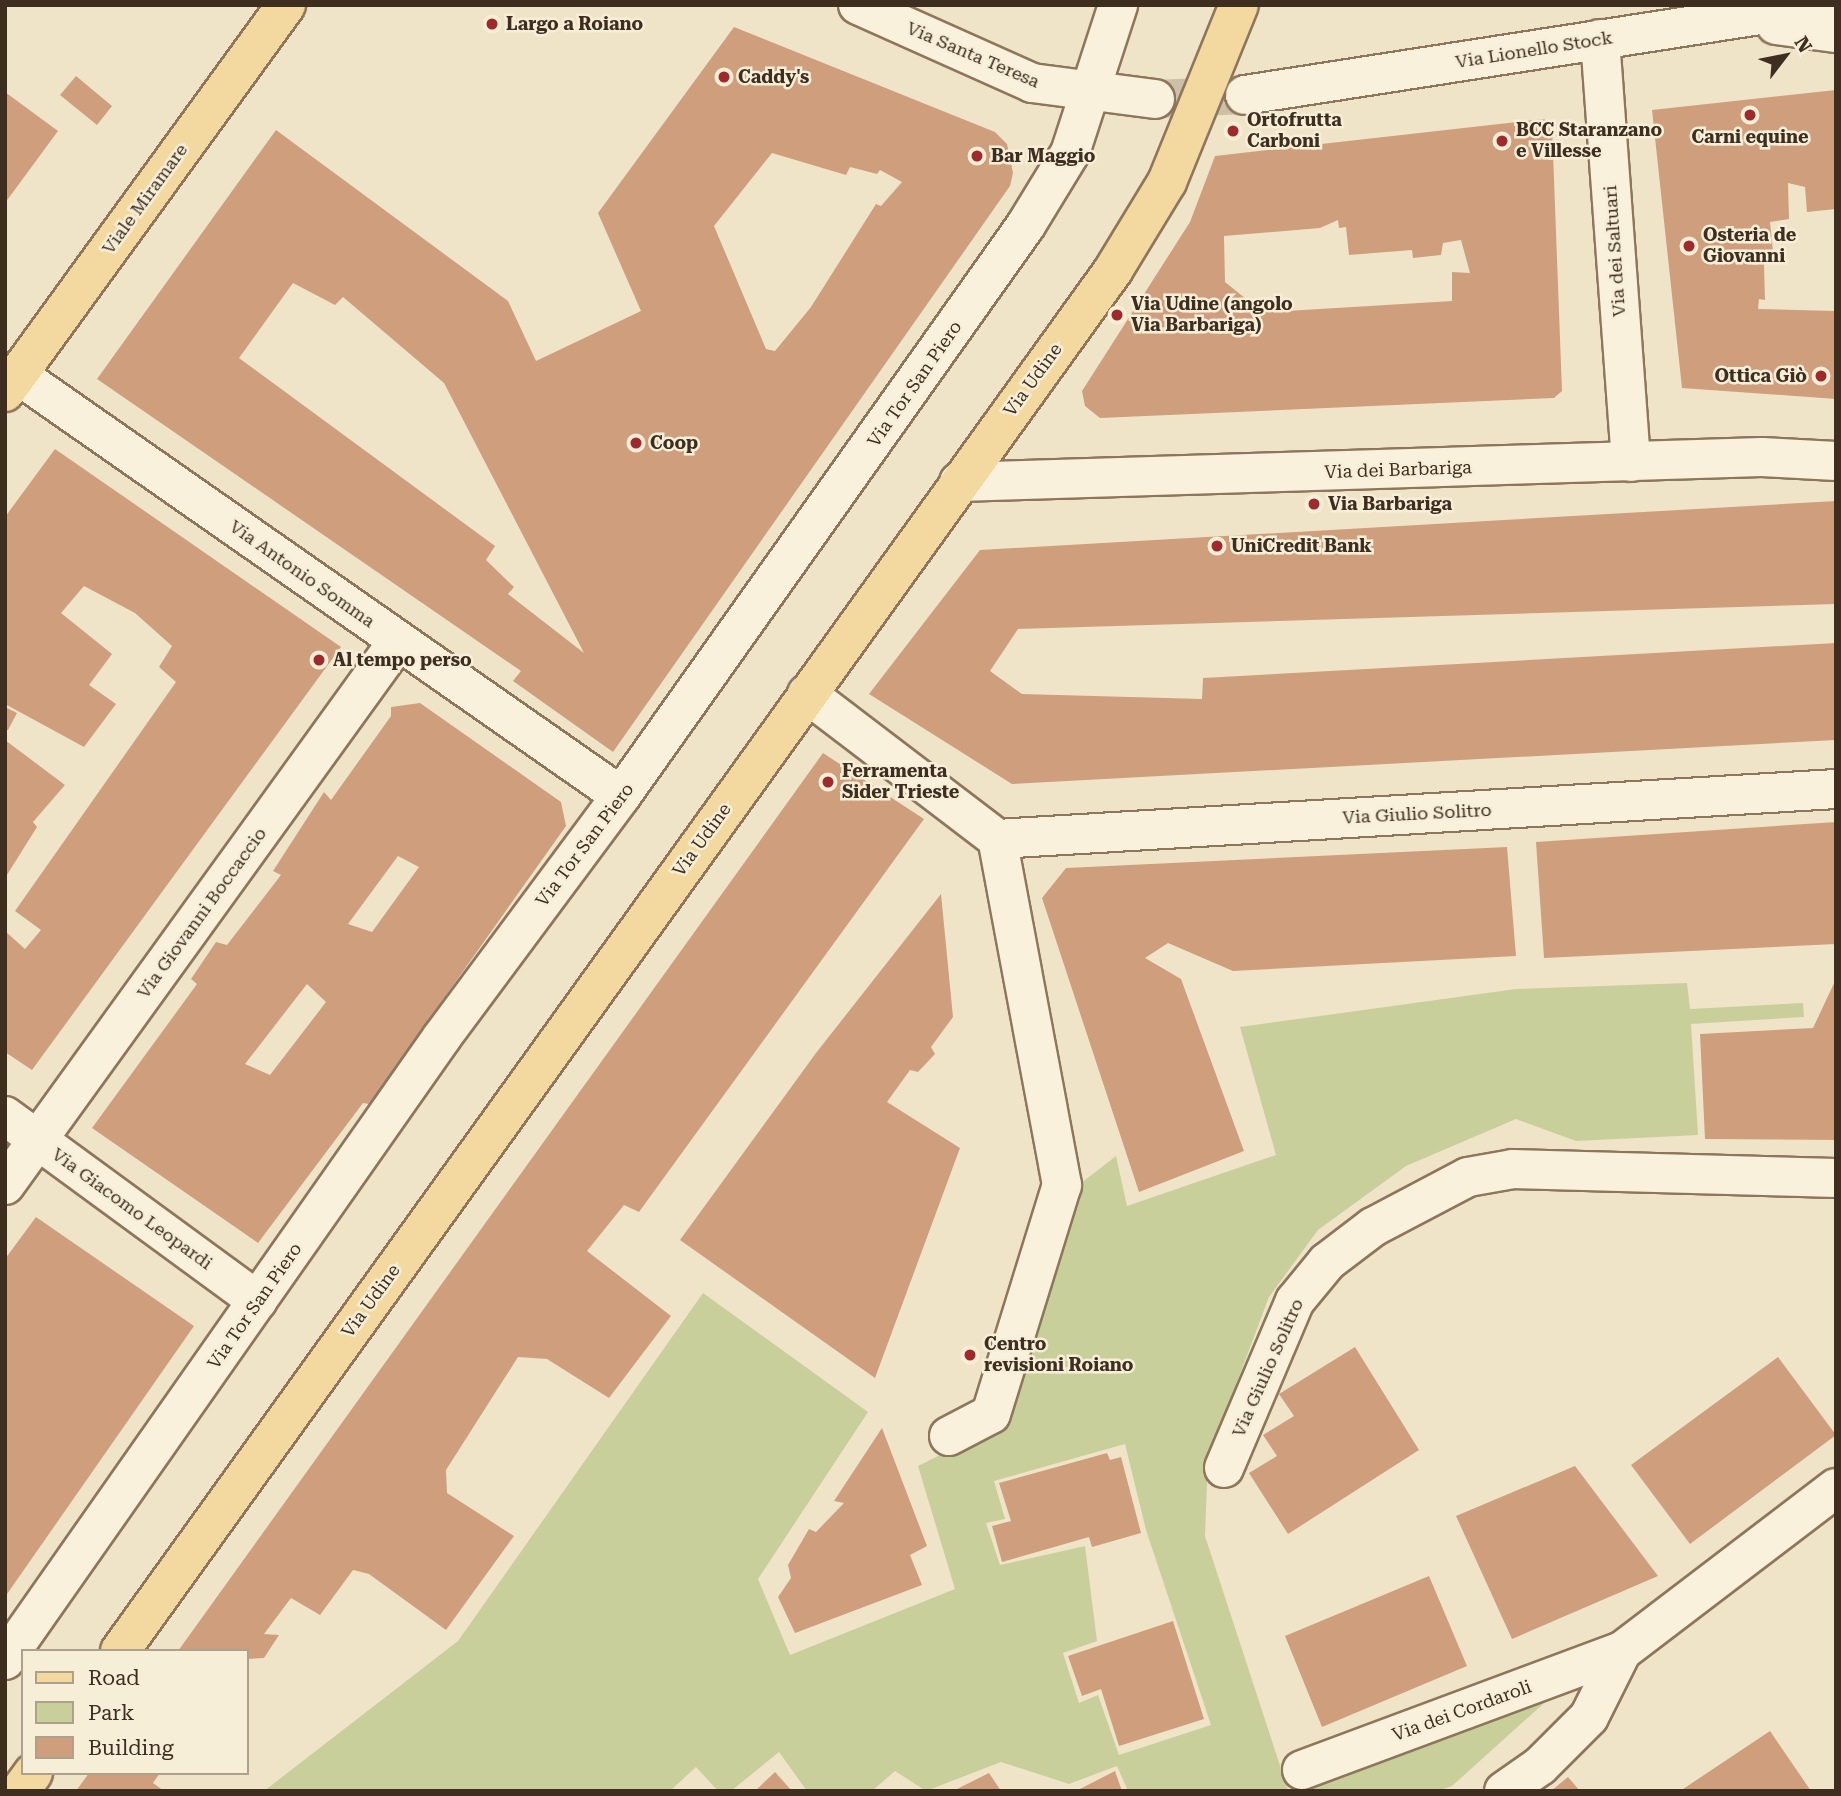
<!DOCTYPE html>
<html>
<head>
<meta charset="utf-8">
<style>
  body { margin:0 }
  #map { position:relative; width:1841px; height:1796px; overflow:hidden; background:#f0e4c8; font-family:"Roboto Serif",serif }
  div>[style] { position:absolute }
  .green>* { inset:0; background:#c9cf9b }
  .building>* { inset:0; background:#cf9f7d }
  .minor-tunnel>* { height:38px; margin-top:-19px; transform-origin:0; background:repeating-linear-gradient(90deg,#ccc0a6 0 38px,transparent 0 57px) }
  .roads { filter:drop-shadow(2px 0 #8d765c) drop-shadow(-2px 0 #8d765c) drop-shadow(0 2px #8d765c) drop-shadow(0 -2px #8d765c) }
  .minor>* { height:38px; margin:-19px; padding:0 19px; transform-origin:19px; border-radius:19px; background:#faf1dc }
  .major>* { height:38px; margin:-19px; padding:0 19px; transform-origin:19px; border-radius:19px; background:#f3d9a0 }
  .dots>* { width:19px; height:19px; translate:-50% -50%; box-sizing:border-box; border:4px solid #f7eed8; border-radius:50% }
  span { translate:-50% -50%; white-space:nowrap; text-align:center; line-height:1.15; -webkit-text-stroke:5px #f7eed8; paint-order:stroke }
  .poi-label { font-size:18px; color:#3d2e20; font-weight:700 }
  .left { translate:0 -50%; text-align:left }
  .right { translate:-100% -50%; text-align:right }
  .street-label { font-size:18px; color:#3d2e20 }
  .frame { position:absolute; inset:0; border:7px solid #3d2e20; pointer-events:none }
  .legend { position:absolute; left:21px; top:1649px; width:228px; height:126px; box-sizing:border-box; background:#f7eed8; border:2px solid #ada18e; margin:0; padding:9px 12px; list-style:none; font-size:21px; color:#3d2e20 }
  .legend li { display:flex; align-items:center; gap:14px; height:35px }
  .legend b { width:35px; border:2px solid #ada18e }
  .north { position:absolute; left:1750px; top:21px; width:70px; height:70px; -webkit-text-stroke:5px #f7eed8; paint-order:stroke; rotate:58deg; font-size:19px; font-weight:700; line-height:28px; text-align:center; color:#3d2e20 }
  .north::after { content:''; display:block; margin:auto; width:24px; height:32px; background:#3d2e20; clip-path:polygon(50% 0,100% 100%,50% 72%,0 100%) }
</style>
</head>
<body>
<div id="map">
  <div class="green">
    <i style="clip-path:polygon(evenodd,1687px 983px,1690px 1009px,1803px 1003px,1804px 1017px,1691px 1024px,1698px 1135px,1576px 1141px,1516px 1119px,1406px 1166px,1318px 1230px,1269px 1297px,1208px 1459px,1205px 1536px,1288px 1790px,1553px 1695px,1452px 1786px,1438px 1791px,1128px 1791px,1117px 1766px,1069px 1784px,1001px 1762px,926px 1791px,895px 1771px,872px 1791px,807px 1791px,779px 1752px,731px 1791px,718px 1791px,696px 1767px,670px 1791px,264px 1791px,458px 1641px,703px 1293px,868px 1412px,758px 1579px,790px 1655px,955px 1589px,918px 1466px,1002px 1424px,1076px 1187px,1116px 1156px,1127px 1206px,1276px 1155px,1240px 1027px,1516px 989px,1687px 983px,1125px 1444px,1146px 1530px,1211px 1725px,1119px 1755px,1098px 1695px,1079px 1703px,1063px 1653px,1097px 1641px,1085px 1546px,1000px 1565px,986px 1523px,1005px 1519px,994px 1481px,1125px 1444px)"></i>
  </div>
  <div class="building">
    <i style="clip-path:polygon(evenodd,734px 27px,995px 132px,1007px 144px,1013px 173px,1010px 186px,613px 752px,513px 681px,521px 671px,97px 379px,276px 130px,508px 301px,536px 361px,641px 311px,598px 213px,734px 27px,772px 153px,846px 175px,850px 167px,877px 174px,880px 170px,902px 182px,881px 206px,876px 204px,811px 307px,775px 351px,766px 349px,714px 226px,772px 153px,734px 27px,293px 283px,335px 305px,343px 297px,444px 383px,584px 653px,508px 594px,514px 587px,486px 560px,495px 546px,239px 358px,293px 283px)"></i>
    <i style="clip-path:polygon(76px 76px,112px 106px,97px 125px,60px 95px)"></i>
    <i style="clip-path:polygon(1836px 90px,1836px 209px,1807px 212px,1805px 187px,1788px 183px,1789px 219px,1770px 222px,1774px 261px,1764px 264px,1765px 300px,1759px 299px,1758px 309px,1836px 311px,1836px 399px,1682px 388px,1652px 110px)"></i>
    <i style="clip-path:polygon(5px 92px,58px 131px,5px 203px)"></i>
    <i style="clip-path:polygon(evenodd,1544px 119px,1552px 126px,1562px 391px,1554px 398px,1100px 418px,1085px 406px,1082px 391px,1190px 222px,1215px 156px,1544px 119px,1338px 220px,1339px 228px,1346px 227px,1349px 255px,1412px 250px,1413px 258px,1441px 255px,1443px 243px,1461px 240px,1470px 273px,1452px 272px,1452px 301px,1253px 313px,1247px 308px,1251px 303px,1225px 282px,1224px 236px,1320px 228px,1338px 220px)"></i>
    <i style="clip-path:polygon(55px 449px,341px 647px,32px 1070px,5px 1052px,5px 931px,25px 949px,41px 930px,15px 911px,176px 682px,159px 667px,172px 646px,135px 613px,84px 586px,61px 613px,112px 654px,89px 685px,116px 704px,84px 747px,5px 704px,5px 517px)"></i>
    <i style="clip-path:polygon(1836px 501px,1836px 604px,1018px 629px,990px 671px,1022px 694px,1202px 699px,1203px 678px,1836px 643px,1836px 740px,1012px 784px,869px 694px,980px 550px)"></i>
    <i style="clip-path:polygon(evenodd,420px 703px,561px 802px,566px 826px,369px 1104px,363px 1103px,258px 1243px,92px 1128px,197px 984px,191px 979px,216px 942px,227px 945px,281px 875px,273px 871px,324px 792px,331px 800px,391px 716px,391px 707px,420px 703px,398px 856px,419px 867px,372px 932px,348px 924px,398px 856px,420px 703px,307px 984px,326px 1002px,270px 1075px,245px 1064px,307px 984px)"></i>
    <i style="clip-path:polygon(5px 707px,17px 713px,8px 730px,5px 730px)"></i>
    <i style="clip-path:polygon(5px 740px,65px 785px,33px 822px,37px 827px,5px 878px)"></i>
    <i style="clip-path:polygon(823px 753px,924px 819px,639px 1212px,624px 1205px,587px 1251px,671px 1316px,609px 1398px,547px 1359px,518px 1357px,446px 1470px,447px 1493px,514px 1536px,446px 1630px,369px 1574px,353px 1570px,320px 1615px,291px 1598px,264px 1634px,279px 1635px,264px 1658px,247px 1659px,247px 1651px,178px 1651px)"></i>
    <i style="clip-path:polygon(1836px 822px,1836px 944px,1544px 958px,1536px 842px)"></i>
    <i style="clip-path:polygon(1507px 847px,1516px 956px,1233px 971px,1168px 943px,1145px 958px,1181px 979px,1244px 1151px,1139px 1192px,1042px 898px,1066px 868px)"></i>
    <i style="clip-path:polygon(941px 894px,953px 1017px,931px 1047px,935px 1054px,918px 1072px,910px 1070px,887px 1102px,960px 1148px,875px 1378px,680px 1240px,816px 1053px)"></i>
    <i style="clip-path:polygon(1836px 979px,1836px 1140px,1705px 1139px,1700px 1034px,1813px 1028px)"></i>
    <i style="clip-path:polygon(36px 1217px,194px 1326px,5px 1597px,5px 1259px)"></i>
    <i style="clip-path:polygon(1355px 1347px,1419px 1450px,1288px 1534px,1249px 1473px,1277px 1456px,1263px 1435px,1294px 1416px,1279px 1394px)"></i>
    <i style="clip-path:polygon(1778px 1357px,1836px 1435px,1690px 1544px,1631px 1465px)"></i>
    <i style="clip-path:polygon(882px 1428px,927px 1546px,910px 1555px,922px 1585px,795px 1633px,778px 1597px,791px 1578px,788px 1565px,809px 1529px,816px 1532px,844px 1503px,834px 1501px)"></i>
    <i style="clip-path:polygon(1107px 1453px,1110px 1460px,1121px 1457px,1141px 1533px,1092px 1547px,1089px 1537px,1002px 1562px,992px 1526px,1011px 1521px,999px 1483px)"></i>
    <i style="clip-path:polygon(1575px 1466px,1658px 1576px,1512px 1639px,1456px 1516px)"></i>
    <i style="clip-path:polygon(1429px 1576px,1467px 1666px,1322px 1727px,1285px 1636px)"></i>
    <i style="clip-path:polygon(1173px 1621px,1204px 1719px,1119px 1746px,1101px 1689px,1082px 1696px,1068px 1656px)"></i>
    <i style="clip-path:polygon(1770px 1731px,1811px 1791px,1680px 1791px)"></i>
    <i style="clip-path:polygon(1115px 1771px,1122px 1791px,1076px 1791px)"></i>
    <i style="clip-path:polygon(775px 1772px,792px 1791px,755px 1791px)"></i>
    <i style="clip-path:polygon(89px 1773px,160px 1773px,153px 1783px,164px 1791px,76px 1791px)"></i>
    <i style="clip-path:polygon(989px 1773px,1001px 1791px,953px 1791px)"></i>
    <i style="clip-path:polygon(1568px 1777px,1580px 1791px,1551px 1791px)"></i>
  </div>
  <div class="minor-tunnel">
    <i style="left:1155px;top:99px;width:90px;rotate:-2.5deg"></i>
  </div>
  <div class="roads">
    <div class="minor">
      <i style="left:858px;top:5px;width:191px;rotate:24.1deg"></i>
      <i style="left:1032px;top:83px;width:124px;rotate:7.4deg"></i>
      <i style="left:1776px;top:25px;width:61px;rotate:7.6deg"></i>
      <i style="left:1600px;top:39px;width:424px;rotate:85.8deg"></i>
      <i style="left:1245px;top:95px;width:586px;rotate:-8.84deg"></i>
      <i style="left:18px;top:375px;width:735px;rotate:34.92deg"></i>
      <i style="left:959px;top:482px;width:803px;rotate:-1.78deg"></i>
      <i style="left:1762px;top:457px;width:74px;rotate:3.1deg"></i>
      <i style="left:807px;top:694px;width:239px;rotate:37.3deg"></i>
      <i style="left:997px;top:839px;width:840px;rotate:-3.41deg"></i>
      <i style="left:5px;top:1116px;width:313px;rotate:36.2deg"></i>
      <i style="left:5px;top:1185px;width:671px;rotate:-54.15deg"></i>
      <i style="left:949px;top:1436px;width:47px;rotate:-27.6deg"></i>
      <i style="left:991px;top:1414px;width:240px;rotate:-72.8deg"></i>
      <i style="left:1062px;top:1185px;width:352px;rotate:-100.6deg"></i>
      <i style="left:1224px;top:1468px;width:181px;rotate:-67deg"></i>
      <i style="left:1295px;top:1301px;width:50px;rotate:-50.6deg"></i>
      <i style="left:1327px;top:1262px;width:58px;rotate:-37.3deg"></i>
      <i style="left:1373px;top:1227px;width:107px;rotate:-27.8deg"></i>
      <i style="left:1468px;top:1177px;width:46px;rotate:-10.1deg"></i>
      <i style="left:1513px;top:1169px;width:323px;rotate:1.6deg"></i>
      <i style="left:5px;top:1660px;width:761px;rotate:-54.95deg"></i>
      <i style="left:442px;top:1037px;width:300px;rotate:-53.4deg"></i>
      <i style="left:621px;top:796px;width:700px;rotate:-54.65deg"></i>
      <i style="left:1026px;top:225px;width:84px;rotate:-58.6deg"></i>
      <i style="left:1070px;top:153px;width:156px;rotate:-72deg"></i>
      <i style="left:1302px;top:1770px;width:341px;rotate:-20.4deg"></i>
      <i style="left:1504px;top:1791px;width:44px;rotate:-34.8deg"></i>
      <i style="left:1540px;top:1766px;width:69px;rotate:-45deg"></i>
      <i style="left:1589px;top:1717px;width:74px;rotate:-63.4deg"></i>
      <i style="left:1622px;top:1651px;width:269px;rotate:-37.3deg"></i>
    </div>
    <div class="major">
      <i style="left:5px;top:392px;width:478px;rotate:-54deg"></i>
      <i style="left:120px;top:1651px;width:1702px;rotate:-54.27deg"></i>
      <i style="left:1114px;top:269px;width:102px;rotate:-58.7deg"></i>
      <i style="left:1167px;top:182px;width:191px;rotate:-67.9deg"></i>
      <i style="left:20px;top:1791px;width:22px;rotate:-54deg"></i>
    </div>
  </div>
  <div class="dots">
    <i style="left:492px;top:24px;background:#9e2a2b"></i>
    <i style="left:724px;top:77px;background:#9e2a2b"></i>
    <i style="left:1750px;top:115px;background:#9e2a2b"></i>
    <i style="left:1233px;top:131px;background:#9e2a2b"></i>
    <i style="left:1502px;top:141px;background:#9e2a2b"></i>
    <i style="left:977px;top:156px;background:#9e2a2b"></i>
    <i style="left:1689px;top:246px;background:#9e2a2b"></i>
    <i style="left:1117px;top:315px;background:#9e2a2b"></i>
    <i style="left:1821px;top:376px;background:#9e2a2b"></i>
    <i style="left:636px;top:443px;background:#9e2a2b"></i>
    <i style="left:1314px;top:504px;background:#9e2a2b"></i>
    <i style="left:1217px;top:546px;background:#9e2a2b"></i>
    <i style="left:319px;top:660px;background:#9e2a2b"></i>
    <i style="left:828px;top:782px;background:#9e2a2b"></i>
    <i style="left:970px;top:1355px;background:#9e2a2b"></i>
  </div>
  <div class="poi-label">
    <span class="left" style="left:506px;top:24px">Largo a Roiano</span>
    <span class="left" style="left:738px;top:77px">Caddy's</span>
    <span class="left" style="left:1247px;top:131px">Ortofrutta<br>Carboni</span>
    <span class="left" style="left:1516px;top:141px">BCC Staranzano<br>e Villesse</span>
    <span style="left:1750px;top:137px">Carni equine</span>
    <span class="left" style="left:991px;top:156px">Bar Maggio</span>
    <span class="left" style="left:1703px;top:246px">Osteria de<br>Giovanni</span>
    <span class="left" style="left:1131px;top:315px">Via Udine (angolo<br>Via Barbariga)</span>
    <span class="right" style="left:1807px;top:376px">Ottica Giò</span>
    <span class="left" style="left:650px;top:443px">Coop</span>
    <span class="left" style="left:1328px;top:504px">Via Barbariga</span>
    <span class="left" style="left:1231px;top:546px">UniCredit Bank</span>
    <span class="left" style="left:333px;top:660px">Al tempo perso</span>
    <span class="left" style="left:842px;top:782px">Ferramenta<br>Sider Trieste</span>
    <span class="left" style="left:984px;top:1355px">Centro<br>revisioni Roiano</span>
  </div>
  <div class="street-label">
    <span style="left:1534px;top:50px;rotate:-9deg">Via Lionello Stock</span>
    <span style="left:973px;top:55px;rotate:23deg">Via Santa Teresa</span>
    <span style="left:145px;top:199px;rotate:-54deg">Viale Miramare</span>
    <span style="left:1615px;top:251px;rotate:-94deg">Via dei Saltuari</span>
    <span style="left:1033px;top:380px;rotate:-54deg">Via Udine</span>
    <span style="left:915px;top:384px;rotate:-55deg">Via Tor San Piero</span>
    <span style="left:1398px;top:470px;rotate:-2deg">Via dei Barbariga</span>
    <span style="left:302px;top:574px;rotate:35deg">Via Antonio Somma</span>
    <span style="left:1417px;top:814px;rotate:-3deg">Via Giulio Solitro</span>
    <span style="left:702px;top:840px;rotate:-54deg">Via Udine</span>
    <span style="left:585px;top:845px;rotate:-53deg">Via Tor San Piero</span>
    <span style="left:202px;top:913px;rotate:-54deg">Via Giovanni Boccaccio</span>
    <span style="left:132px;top:1209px;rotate:36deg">Via Giacomo Leopardi</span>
    <span style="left:371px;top:1301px;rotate:-54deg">Via Udine</span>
    <span style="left:255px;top:1306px;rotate:-55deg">Via Tor San Piero</span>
    <span style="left:1268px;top:1368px;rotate:-66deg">Via Giulio Solitro</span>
    <span style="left:1462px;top:1711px;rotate:-20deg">Via dei Cordaroli</span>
  </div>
  <div class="frame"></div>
  <ul class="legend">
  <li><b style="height:9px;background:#f3d9a0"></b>Road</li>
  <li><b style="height:19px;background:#c9cf9b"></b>Park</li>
  <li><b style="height:19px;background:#cf9f7d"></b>Building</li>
  </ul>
  <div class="north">N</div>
</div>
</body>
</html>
